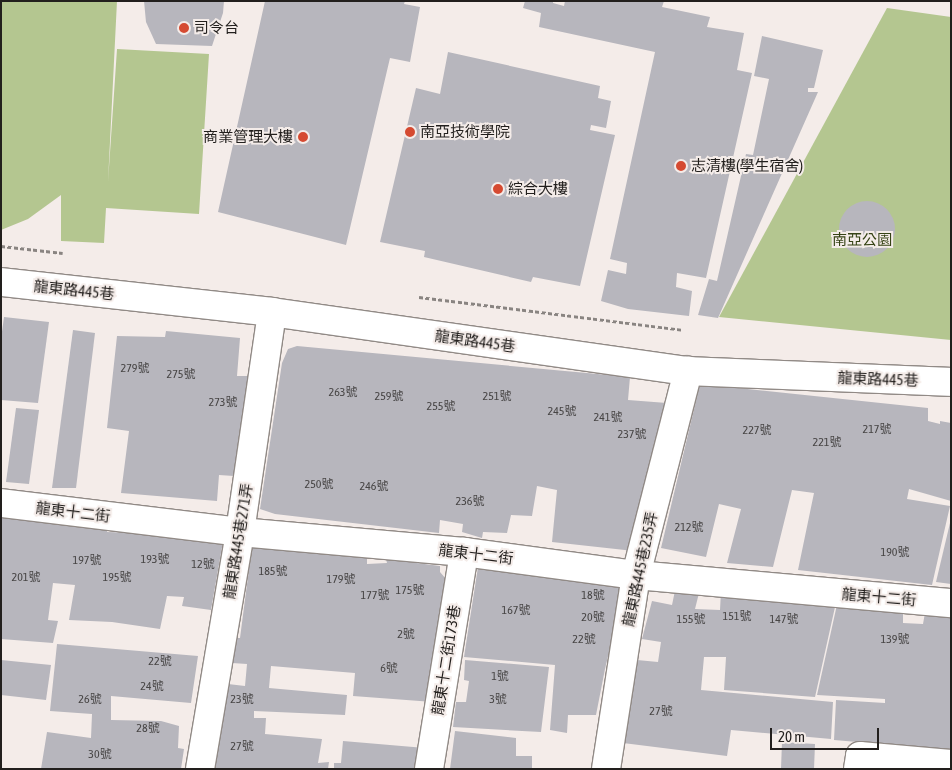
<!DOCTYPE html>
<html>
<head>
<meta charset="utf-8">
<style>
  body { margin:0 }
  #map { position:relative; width:952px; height:770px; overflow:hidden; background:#f4ece9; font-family:"Asap Condensed","Noto Sans TC",sans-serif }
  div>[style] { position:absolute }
  .green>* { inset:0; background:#b4c690 }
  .building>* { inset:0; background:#b7b6bd }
  .round { border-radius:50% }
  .path>* { height:3px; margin-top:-1.5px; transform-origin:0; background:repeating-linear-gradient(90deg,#898481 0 4px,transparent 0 6.5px) }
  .roads { filter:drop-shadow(1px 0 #918a86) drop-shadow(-1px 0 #918a86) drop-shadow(0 1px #918a86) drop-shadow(0 -1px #918a86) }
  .minor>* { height:28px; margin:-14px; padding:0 14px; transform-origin:14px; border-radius:14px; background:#fff }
  .dots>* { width:14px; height:14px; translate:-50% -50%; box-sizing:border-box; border:2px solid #f4ece9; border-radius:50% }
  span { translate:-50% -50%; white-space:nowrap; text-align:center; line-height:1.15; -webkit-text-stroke:4px #f4ece9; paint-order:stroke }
  .number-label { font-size:12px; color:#474545 }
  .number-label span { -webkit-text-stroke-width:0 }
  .poi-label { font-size:15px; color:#221f1d }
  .left { translate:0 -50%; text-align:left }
  .right { translate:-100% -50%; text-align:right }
  .park-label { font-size:15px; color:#364316 }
  .street-label { font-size:15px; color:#221f1d }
  .frame { position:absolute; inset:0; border:2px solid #221f1d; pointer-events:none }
  .scale { position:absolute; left:770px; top:728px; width:109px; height:22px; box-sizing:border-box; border:2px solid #221f1d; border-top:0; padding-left:6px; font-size:15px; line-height:18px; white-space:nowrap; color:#221f1d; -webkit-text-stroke:4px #f4ece9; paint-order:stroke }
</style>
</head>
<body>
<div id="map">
  <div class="green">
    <i style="clip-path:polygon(1px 1px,117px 1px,108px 182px,117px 49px,209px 54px,199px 214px,106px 208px,104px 243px,61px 241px,61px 195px,28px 219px,1px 230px)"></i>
    <i style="clip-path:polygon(887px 8px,951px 17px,951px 340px,719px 317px)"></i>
  </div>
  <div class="building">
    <i style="clip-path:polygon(144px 1px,224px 1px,223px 13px,212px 46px,156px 44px,146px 22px)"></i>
    <i style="clip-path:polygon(265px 1px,405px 1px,404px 4px,420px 7px,410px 62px,390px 58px,346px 245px,218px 212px)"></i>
    <i style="clip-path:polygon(525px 1px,553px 1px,553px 3px,564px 6px,565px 1px,664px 1px,662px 7px,710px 17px,707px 27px,744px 33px,737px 70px,752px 73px,706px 278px,677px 273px,676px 287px,692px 291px,689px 316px,628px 309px,601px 301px,608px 270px,626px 274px,627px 263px,610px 259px,655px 52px,539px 27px,541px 13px,523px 8px)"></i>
    <i style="clip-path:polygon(762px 36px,823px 50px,814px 88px,808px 88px,808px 92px,818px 92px,718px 318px,698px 315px,709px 279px,717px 281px,746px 154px,753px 155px,769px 79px,754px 76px)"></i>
    <i style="clip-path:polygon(448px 52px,600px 86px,598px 98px,611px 101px,606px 128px,591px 125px,590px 130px,615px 135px,580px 286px,533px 277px,531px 282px,424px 257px,425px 251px,380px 242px,416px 88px,440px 94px)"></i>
    <i class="round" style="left:839px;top:201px;width:56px;height:56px"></i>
    <i style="clip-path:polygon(4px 317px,49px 322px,38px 403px,1px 400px,1px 339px)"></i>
    <i style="clip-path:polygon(73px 330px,95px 333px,76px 488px,52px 488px)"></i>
    <i style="clip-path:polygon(166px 331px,240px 338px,237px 376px,251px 376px,234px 476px,219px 475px,217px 501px,121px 493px,129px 431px,107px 428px,117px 336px,165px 337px)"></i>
    <i style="clip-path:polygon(297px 346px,630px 377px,628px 400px,667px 403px,634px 551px,552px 542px,557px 490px,537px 486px,532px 516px,511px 515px,507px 533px,483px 532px,482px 538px,462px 532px,463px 524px,440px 520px,439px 533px,275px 514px,260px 509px,282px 363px,288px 349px)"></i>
    <i style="clip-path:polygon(700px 384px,928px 408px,928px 421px,940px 424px,940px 421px,951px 423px,951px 501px,909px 489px,907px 499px,950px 506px,932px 585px,798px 570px,814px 493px,792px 490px,773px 567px,727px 563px,741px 509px,719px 504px,706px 557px,661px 548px)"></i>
    <i style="clip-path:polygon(16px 408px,39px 410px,29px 484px,6px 482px)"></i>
    <i style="clip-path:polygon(4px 517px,109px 525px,107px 532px,224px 536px,211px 610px,182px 606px,184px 597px,167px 596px,160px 629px,112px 622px,69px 620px,75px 585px,53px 583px,48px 620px,58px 621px,53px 643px,1px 639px,1px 519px)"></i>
    <i style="clip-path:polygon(950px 523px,951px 584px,936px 582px)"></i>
    <i style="clip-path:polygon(274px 543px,367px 553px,367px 564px,387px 563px,386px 559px,440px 566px,440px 572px,446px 579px,434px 657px,433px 702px,353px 696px,355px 673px,271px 666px,269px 688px,347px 695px,345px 715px,254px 711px,254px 718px,266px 718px,265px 734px,322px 739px,318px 763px,329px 762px,328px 769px,213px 769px,228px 684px,245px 686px,247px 664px,232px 663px,235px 638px,240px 638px,252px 546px,275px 549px)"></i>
    <i style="clip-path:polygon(478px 567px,626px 581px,605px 669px,596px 715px,568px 715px,567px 733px,550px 730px,555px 665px,464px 657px)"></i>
    <i style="clip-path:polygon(677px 581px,701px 585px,695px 609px,720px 610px,721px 591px,837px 598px,815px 697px,724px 690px,726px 657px,704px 657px,701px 690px,833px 702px,831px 739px,731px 730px,727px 756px,623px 743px,637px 660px,658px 662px,661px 642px,642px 639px,652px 601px,672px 605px)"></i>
    <i style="clip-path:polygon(838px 600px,903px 608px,903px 623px,923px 624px,926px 607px,951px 611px,951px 750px,834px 740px,836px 700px,885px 703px,885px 699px,817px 695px)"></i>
    <i style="clip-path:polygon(57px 644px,198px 656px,191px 703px,111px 696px,111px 720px,161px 721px,179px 726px,178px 748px,184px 749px,181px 769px,41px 769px,47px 732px,91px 738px,92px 714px,50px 711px)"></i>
    <i style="clip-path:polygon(1px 660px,51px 665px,46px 700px,1px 695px)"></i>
    <i style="clip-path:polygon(465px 660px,549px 667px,541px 732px,453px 727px,456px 702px,466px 702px,469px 681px,464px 680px)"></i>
    <i style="clip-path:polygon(455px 731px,516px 738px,516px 756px,532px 756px,532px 769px,450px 769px)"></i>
    <i style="clip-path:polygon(343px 741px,425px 748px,422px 769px,334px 769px,334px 763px,341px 763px)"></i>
    <i style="clip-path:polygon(782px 742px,815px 744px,814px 769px,781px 769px)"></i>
  </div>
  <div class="path">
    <i style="left:1px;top:246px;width:62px;rotate:6.4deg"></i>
    <i style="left:419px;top:297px;width:266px;rotate:7.1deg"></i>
  </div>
  <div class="roads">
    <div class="minor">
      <i style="left:1px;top:282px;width:273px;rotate:6.3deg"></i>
      <i style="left:272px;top:312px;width:420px;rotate:8.1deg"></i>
      <i style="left:688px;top:371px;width:263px;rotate:2.4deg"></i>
      <i style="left:1px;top:503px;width:241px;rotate:6.9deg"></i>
      <i style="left:240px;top:532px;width:225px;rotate:5.1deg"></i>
      <i style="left:464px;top:552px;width:174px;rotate:7.6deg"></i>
      <i style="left:636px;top:575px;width:316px;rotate:5.1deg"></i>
      <i style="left:200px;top:769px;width:240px;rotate:-80.4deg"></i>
      <i style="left:240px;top:532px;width:222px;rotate:-81.7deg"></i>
      <i style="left:429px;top:769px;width:220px;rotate:-80.8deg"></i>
      <i style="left:606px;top:769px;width:196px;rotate:-81.2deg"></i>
      <i style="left:636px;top:575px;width:211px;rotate:-75.7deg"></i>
      <i style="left:858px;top:769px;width:13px;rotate:-81deg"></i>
      <i style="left:860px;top:756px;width:91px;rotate:5deg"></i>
    </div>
  </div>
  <div class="dots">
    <i style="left:184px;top:28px;background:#d54a31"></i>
    <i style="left:410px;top:132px;background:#d54a31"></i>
    <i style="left:303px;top:137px;background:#d54a31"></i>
    <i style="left:681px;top:166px;background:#d54a31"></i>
    <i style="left:498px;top:189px;background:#d54a31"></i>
  </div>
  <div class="number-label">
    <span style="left:135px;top:369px">279號</span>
    <span style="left:181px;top:375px">275號</span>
    <span style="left:343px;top:393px">263號</span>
    <span style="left:389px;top:397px">259號</span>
    <span style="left:497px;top:397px">251號</span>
    <span style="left:223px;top:403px">273號</span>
    <span style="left:441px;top:407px">255號</span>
    <span style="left:562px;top:412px">245號</span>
    <span style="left:608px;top:418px">241號</span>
    <span style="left:877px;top:430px">217號</span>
    <span style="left:757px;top:431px">227號</span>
    <span style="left:632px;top:435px">237號</span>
    <span style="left:827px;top:443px">221號</span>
    <span style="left:319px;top:485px">250號</span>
    <span style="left:374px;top:487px">246號</span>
    <span style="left:470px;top:502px">236號</span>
    <span style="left:689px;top:528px">212號</span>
    <span style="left:895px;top:553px">190號</span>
    <span style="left:155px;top:560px">193號</span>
    <span style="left:87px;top:561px">197號</span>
    <span style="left:203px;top:565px">12號</span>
    <span style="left:273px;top:572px">185號</span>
    <span style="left:26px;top:578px">201號</span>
    <span style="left:117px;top:578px">195號</span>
    <span style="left:341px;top:580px">179號</span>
    <span style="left:410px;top:591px">175號</span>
    <span style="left:375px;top:596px">177號</span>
    <span style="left:593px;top:596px">18號</span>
    <span style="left:516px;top:611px">167號</span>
    <span style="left:737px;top:617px">151號</span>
    <span style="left:593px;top:618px">20號</span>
    <span style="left:691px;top:620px">155號</span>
    <span style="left:784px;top:620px">147號</span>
    <span style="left:406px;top:635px">2號</span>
    <span style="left:584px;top:640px">22號</span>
    <span style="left:895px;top:640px">139號</span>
    <span style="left:160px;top:662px">22號</span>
    <span style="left:389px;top:669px">6號</span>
    <span style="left:500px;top:677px">1號</span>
    <span style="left:152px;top:687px">24號</span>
    <span style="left:90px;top:700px">26號</span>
    <span style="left:242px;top:700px">23號</span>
    <span style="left:498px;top:700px">3號</span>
    <span style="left:661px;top:712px">27號</span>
    <span style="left:148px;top:729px">28號</span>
    <span style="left:242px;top:747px">27號</span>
    <span style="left:100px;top:755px">30號</span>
  </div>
  <div class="poi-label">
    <span class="left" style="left:194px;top:28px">司令台</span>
    <span class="left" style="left:420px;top:132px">南亞技術學院</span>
    <span class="right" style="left:293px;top:137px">商業管理大樓</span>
    <span class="left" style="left:691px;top:166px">志清樓(學生宿舍)</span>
    <span class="left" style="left:508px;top:189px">綜合大樓</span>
  </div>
  <div class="park-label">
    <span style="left:862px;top:240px">南亞公園</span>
  </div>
  <div class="street-label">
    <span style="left:74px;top:290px;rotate:6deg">龍東路445巷</span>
    <span style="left:475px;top:341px;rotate:8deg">龍東路445巷</span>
    <span style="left:878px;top:379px;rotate:2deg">龍東路445巷</span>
    <span style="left:73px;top:512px;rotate:7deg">龍東十二街</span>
    <span style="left:238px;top:541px;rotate:-81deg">龍東路445巷271弄</span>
    <span style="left:476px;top:554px;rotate:7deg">龍東十二街</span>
    <span style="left:640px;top:569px;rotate:-78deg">龍東路445巷235弄</span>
    <span style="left:879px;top:597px;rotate:5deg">龍東十二街</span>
    <span style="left:446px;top:660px;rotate:-81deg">龍東十二街173巷</span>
  </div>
  <div class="frame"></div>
  <div class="scale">20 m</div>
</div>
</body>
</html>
